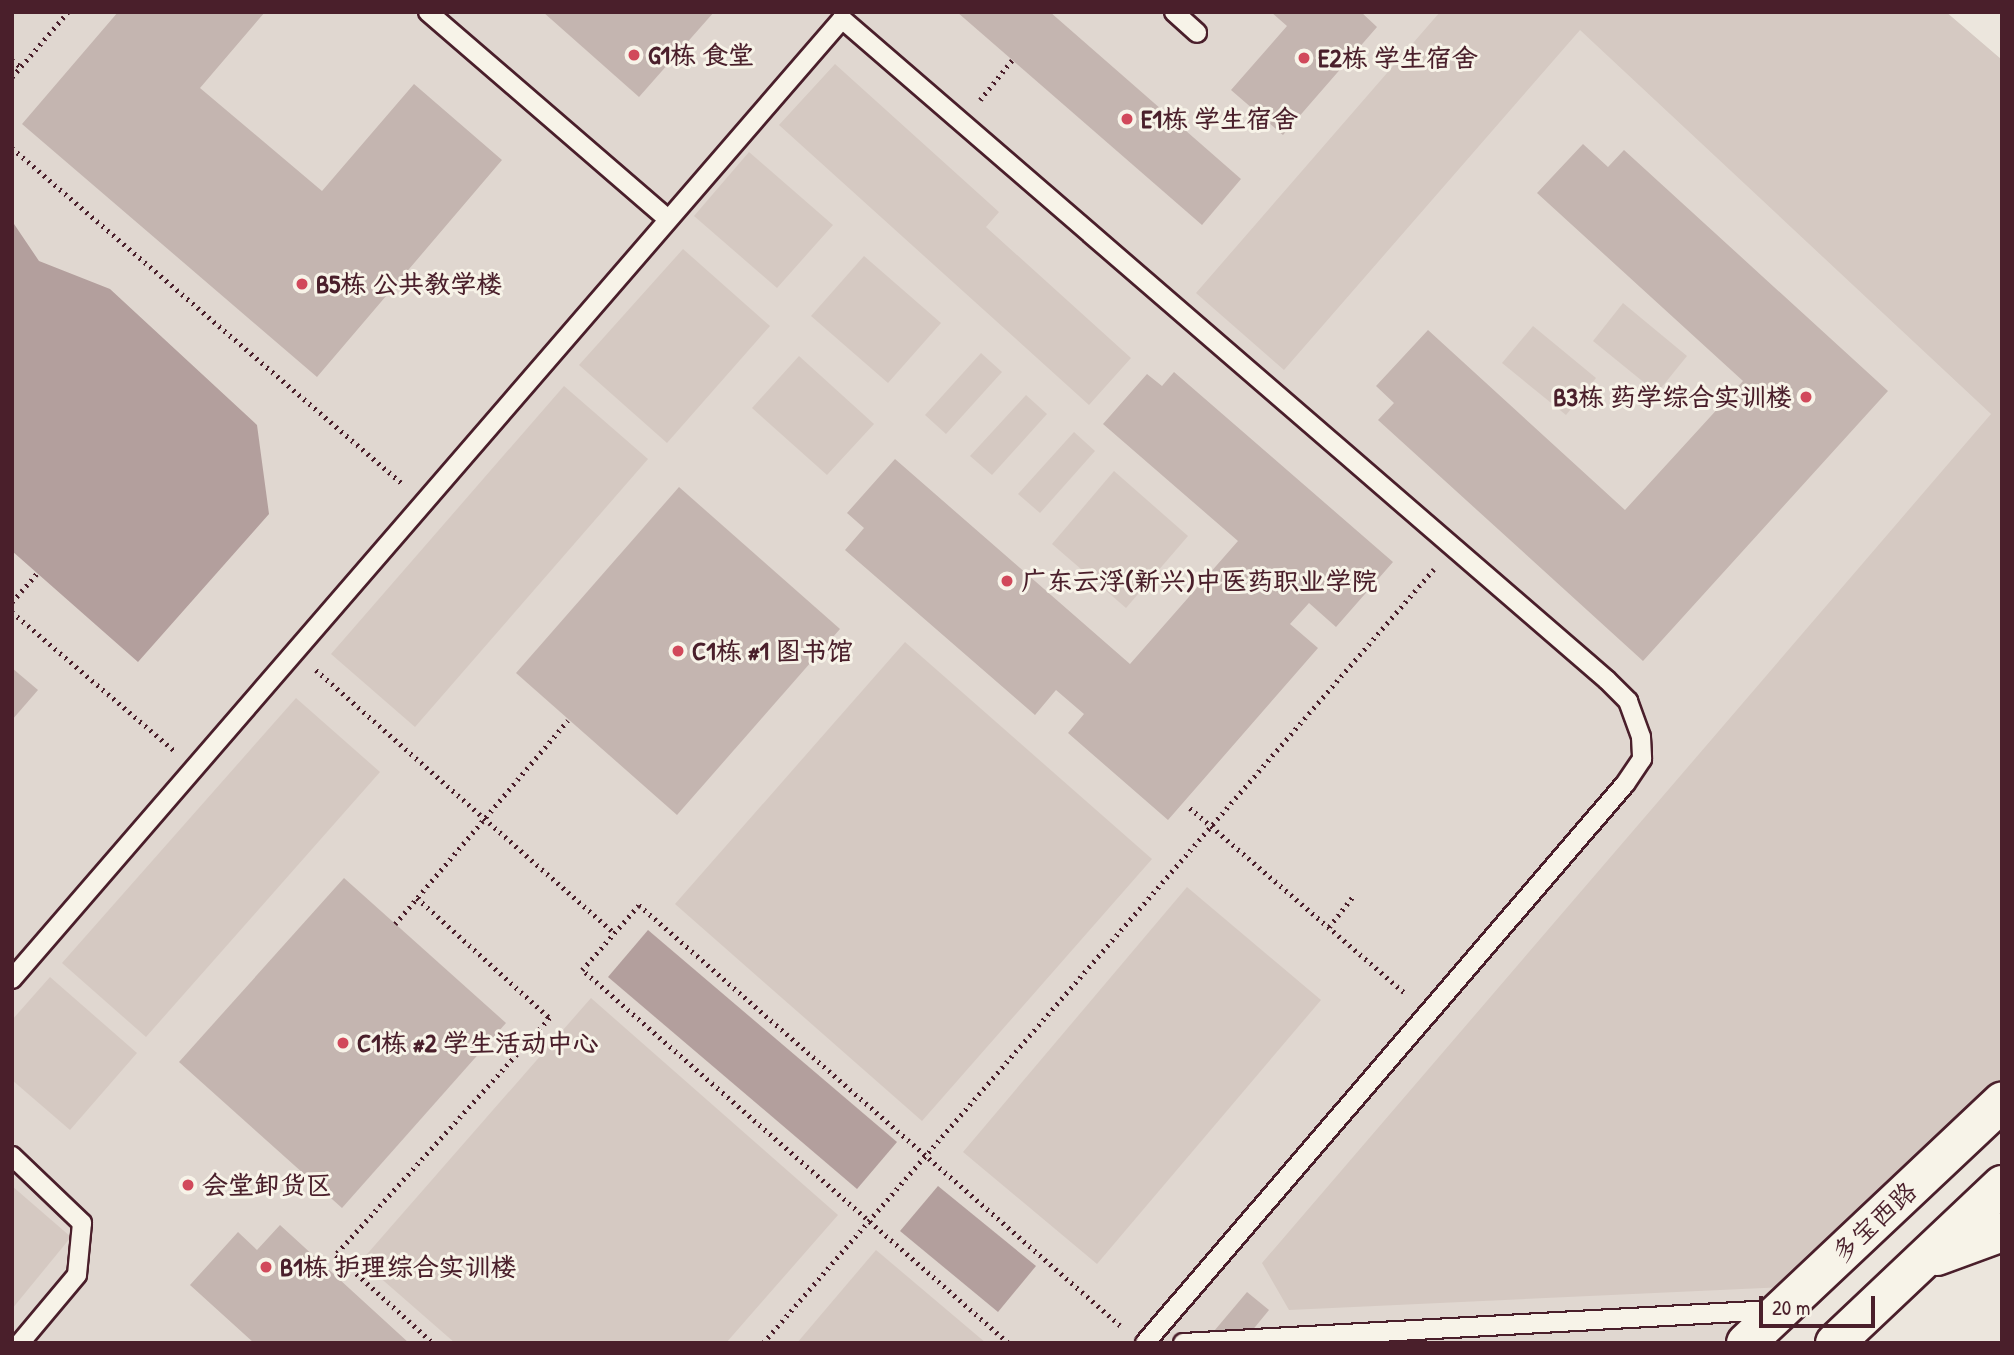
<!DOCTYPE html>
<html>
<head>
<meta charset="utf-8">
<style>
  body { margin:0 }
  #map { position:relative; width:2014px; height:1355px; overflow:hidden; background:#ece6dd; font-family:"Patrick Hand","LXGW WenKai TC",sans-serif }
  div>[style] { position:absolute }
  .built>* { inset:0; background:#e0d7d0 }
  .green>* { inset:0; background:#d5c9c2 }
  .water>* { inset:0; background:#b39f9d }
  .building>* { inset:0; background:#c4b5b0 }
  .path>* { height:4.5px; margin-top:-2.25px; transform-origin:0; background:repeating-linear-gradient(90deg,#4a1f2b 0 2px,transparent 0 7px) }
  .roads { filter:drop-shadow(2px 0 #4a1f2b) drop-shadow(-2px 0 #4a1f2b) drop-shadow(0 2px #4a1f2b) drop-shadow(0 -2px #4a1f2b) }
  .service>* { height:18px; margin:-9px; padding:0 9px; transform-origin:9px; border-radius:9px; background:#f7f3e8 }
  .tertiary>* { height:38px; margin:-19px; padding:0 19px; transform-origin:19px; border-radius:19px; background:#f7f3e8 }
  .dots>* { width:19px; height:19px; translate:-50% -50%; box-sizing:border-box; border:4px solid #f7f3e8; border-radius:50% }
  span { translate:-50% -50%; white-space:nowrap; text-align:center; line-height:1.15; -webkit-text-stroke:6px #f7f3e8; paint-order:stroke }
  .poi-label { font-size:26px; color:#4a1f2b; font-weight:700 }
  .left { translate:0 -50%; text-align:left }
  .right { translate:-100% -50%; text-align:right }
  .street-label { font-size:26px; color:#4a1f2b }
  .frame { position:absolute; inset:0; border:14px solid #4a1f2b; pointer-events:none }
  .scale { position:absolute; left:1759px; top:1296px; width:116px; height:32px; box-sizing:border-box; border:4px solid #4a1f2b; border-top:0; padding-left:9px; font-size:21px; line-height:24px; white-space:nowrap; color:#4a1f2b; -webkit-text-stroke:5px #f7f3e8; paint-order:stroke }
</style>
</head>
<body>
<div id="map">
  <div class="built">
    <i style="clip-path:polygon(12px 12px,1946px 12px,2002px 60px,2002px 1102px,1746px 1343px,12px 1343px)"></i>
  </div>
  <div class="green">
    <i style="clip-path:polygon(1440px 12px,1946px 12px,2002px 60px,2002px 1102px,1807px 1286px,1289px 1310px,1262px 1263px,1991px 414px,1580px 30px,1284px 370px,1196px 293px)"></i>
    <i style="clip-path:polygon(835px 64px,999px 212px,986px 227px,1131px 358px,1089px 405px,779px 125px)"></i>
    <i style="clip-path:polygon(749px 152px,833px 225px,777px 288px,694px 216px)"></i>
    <i style="clip-path:polygon(683px 249px,770px 326px,667px 443px,579px 365px)"></i>
    <i style="clip-path:polygon(864px 256px,941px 323px,888px 383px,811px 316px)"></i>
    <i style="clip-path:polygon(1623px 303px,1687px 356px,1657px 393px,1593px 341px)"></i>
    <i style="clip-path:polygon(1533px 326px,1596px 378px,1566px 415px,1502px 363px)"></i>
    <i style="clip-path:polygon(981px 353px,1002px 372px,946px 434px,925px 415px)"></i>
    <i style="clip-path:polygon(799px 356px,874px 424px,827px 475px,752px 408px)"></i>
    <i style="clip-path:polygon(564px 386px,648px 459px,415px 727px,331px 654px)"></i>
    <i style="clip-path:polygon(1026px 395px,1047px 414px,992px 475px,970px 456px)"></i>
    <i style="clip-path:polygon(1074px 432px,1095px 451px,1040px 513px,1018px 494px)"></i>
    <i style="clip-path:polygon(1114px 471px,1188px 536px,1126px 608px,1052px 544px)"></i>
    <i style="clip-path:polygon(905px 642px,1152px 859px,922px 1121px,675px 904px)"></i>
    <i style="clip-path:polygon(296px 698px,380px 772px,146px 1037px,62px 963px)"></i>
    <i style="clip-path:polygon(1187px 887px,1321px 1000px,1097px 1264px,963px 1152px)"></i>
    <i style="clip-path:polygon(50px 977px,137px 1053px,70px 1130px,12px 1080px,12px 1020px)"></i>
    <i style="clip-path:polygon(591px 998px,838px 1215px,726px 1343px,455px 1343px,361px 1261px)"></i>
    <i style="clip-path:polygon(12px 1186px,71px 1237px,12px 1309px)"></i>
    <i style="clip-path:polygon(876px 1250px,986px 1343px,797px 1343px)"></i>
  </div>
  <div class="water">
    <i style="clip-path:polygon(12px 221px,39px 261px,110px 289px,257px 425px,269px 514px,138px 662px,12px 551px)"></i>
    <i style="clip-path:polygon(648px 930px,897px 1142px,857px 1189px,608px 977px)"></i>
    <i style="clip-path:polygon(938px 1186px,1036px 1266px,998px 1312px,900px 1231px)"></i>
  </div>
  <div class="building">
    <i style="clip-path:polygon(118px 12px,265px 12px,200px 88px,322px 191px,414px 84px,502px 160px,317px 377px,22px 124px)"></i>
    <i style="clip-path:polygon(543px 12px,714px 12px,639px 97px)"></i>
    <i style="clip-path:polygon(957px 12px,1050px 12px,1241px 179px,1202px 225px)"></i>
    <i style="clip-path:polygon(1271px 12px,1361px 12px,1377px 27px,1283px 135px,1231px 90px,1287px 26px)"></i>
    <i style="clip-path:polygon(1583px 144px,1608px 167px,1624px 150px,1888px 391px,1643px 661px,1378px 420px,1394px 403px,1376px 386px,1428px 330px,1625px 510px,1743px 381px,1537px 193px)"></i>
    <i style="clip-path:polygon(1174px 372px,1393px 562px,1336px 627px,1309px 603px,1290px 624px,1318px 648px,1168px 820px,1068px 733px,1084px 714px,1056px 690px,1035px 715px,845px 550px,864px 528px,847px 513px,895px 459px,1130px 664px,1238px 541px,1103px 424px,1147px 374px,1162px 386px)"></i>
    <i style="clip-path:polygon(679px 487px,840px 629px,677px 815px,516px 673px)"></i>
    <i style="clip-path:polygon(12px 668px,38px 690px,12px 720px)"></i>
    <i style="clip-path:polygon(344px 878px,506px 1023px,342px 1208px,179px 1062px)"></i>
    <i style="clip-path:polygon(280px 1225px,409px 1343px,254px 1343px,190px 1285px,238px 1232px,257px 1250px)"></i>
    <i style="clip-path:polygon(1247px 1292px,1269px 1310px,1242px 1343px,1204px 1343px)"></i>
  </div>
  <div class="path">
    <i style="left:12px;top:60px;width:11px;rotate:38deg"></i>
    <i style="left:12px;top:77px;width:86px;rotate:-49.3deg"></i>
    <i style="left:980px;top:100px;width:51px;rotate:-51.3deg"></i>
    <i style="left:12px;top:148px;width:517px;rotate:40.69deg"></i>
    <i style="left:12px;top:602px;width:38px;rotate:-49deg"></i>
    <i style="left:12px;top:612px;width:214px;rotate:40.5deg"></i>
    <i style="left:316px;top:670px;width:397px;rotate:41.4deg"></i>
    <i style="left:1190px;top:808px;width:285px;rotate:40.7deg"></i>
    <i style="left:417px;top:898px;width:179px;rotate:42.1deg"></i>
    <i style="left:550px;top:1018px;width:319px;rotate:132.1deg"></i>
    <i style="left:336px;top:1255px;width:131px;rotate:42.2deg"></i>
    <i style="left:395px;top:924px;width:267px;rotate:-49.7deg"></i>
    <i style="left:1329px;top:927px;width:41px;rotate:-52deg"></i>
    <i style="left:763px;top:1343px;width:1024px;rotate:-49.08deg"></i>
    <i style="left:1008px;top:1343px;width:566px;rotate:-138.8deg"></i>
    <i style="left:582px;top:970px;width:86px;rotate:-48.8deg"></i>
    <i style="left:639px;top:905px;width:641px;rotate:41.14deg"></i>
  </div>
  <div class="roads">
    <div class="service">
      <i style="left:428px;top:12px;width:317px;rotate:40.8deg"></i>
      <i style="left:1174px;top:12px;width:31px;rotate:42deg"></i>
      <i style="left:12px;top:979px;width:1269px;rotate:-49.15deg"></i>
      <i style="left:842px;top:19px;width:1011px;rotate:40.83deg"></i>
      <i style="left:1607px;top:680px;width:30px;rotate:45deg"></i>
      <i style="left:1628px;top:701px;width:38px;rotate:70deg"></i>
      <i style="left:1641px;top:737px;width:22px;rotate:87deg"></i>
      <i style="left:1642px;top:759px;width:30px;rotate:124deg"></i>
      <i style="left:1625px;top:784px;width:737px;rotate:130.65deg"></i>
      <i style="left:12px;top:1156px;width:97px;rotate:43.7deg"></i>
      <i style="left:82px;top:1223px;width:52px;rotate:95.5deg"></i>
      <i style="left:77px;top:1275px;width:89px;rotate:130deg"></i>
      <i style="left:1183px;top:1343px;width:592px;rotate:-3.2deg"></i>
    </div>
    <div class="tertiary">
      <i style="left:1937px;top:1256px;width:69px;rotate:-20.3deg"></i>
      <i style="left:1746px;top:1343px;width:352px;rotate:-43.3deg"></i>
      <i style="left:1835px;top:1343px;width:230px;rotate:-43.4deg"></i>
    </div>
  </div>
  <div class="dots">
    <i style="left:634px;top:55px;background:#d1495b"></i>
    <i style="left:1304px;top:58px;background:#d1495b"></i>
    <i style="left:1127px;top:119px;background:#d1495b"></i>
    <i style="left:302px;top:284px;background:#d1495b"></i>
    <i style="left:1806px;top:397px;background:#d1495b"></i>
    <i style="left:1007px;top:581px;background:#d1495b"></i>
    <i style="left:678px;top:651px;background:#d1495b"></i>
    <i style="left:343px;top:1043px;background:#d1495b"></i>
    <i style="left:188px;top:1185px;background:#d1495b"></i>
    <i style="left:266px;top:1267px;background:#d1495b"></i>
  </div>
  <div class="poi-label">
    <span class="left" style="left:648px;top:55px">G1栋 食堂</span>
    <span class="left" style="left:1318px;top:58px">E2栋 学生宿舍</span>
    <span class="left" style="left:1141px;top:119px">E1栋 学生宿舍</span>
    <span class="left" style="left:316px;top:284px">B5栋 公共教学楼</span>
    <span class="right" style="left:1792px;top:397px">B3栋 药学综合实训楼</span>
    <span class="left" style="left:1021px;top:581px">广东云浮(新兴)中医药职业学院</span>
    <span class="left" style="left:692px;top:651px">C1栋 #1 图书馆</span>
    <span class="left" style="left:357px;top:1043px">C1栋 #2 学生活动中心</span>
    <span class="left" style="left:202px;top:1185px">会堂卸货区</span>
    <span class="left" style="left:280px;top:1267px">B1栋 护理综合实训楼</span>
  </div>
  <div class="street-label">
    <span style="left:1874px;top:1222px;rotate:-43deg">多宝西路</span>
  </div>
  <div class="frame"></div>
  <div class="scale">20 m</div>
</div>
</body>
</html>
